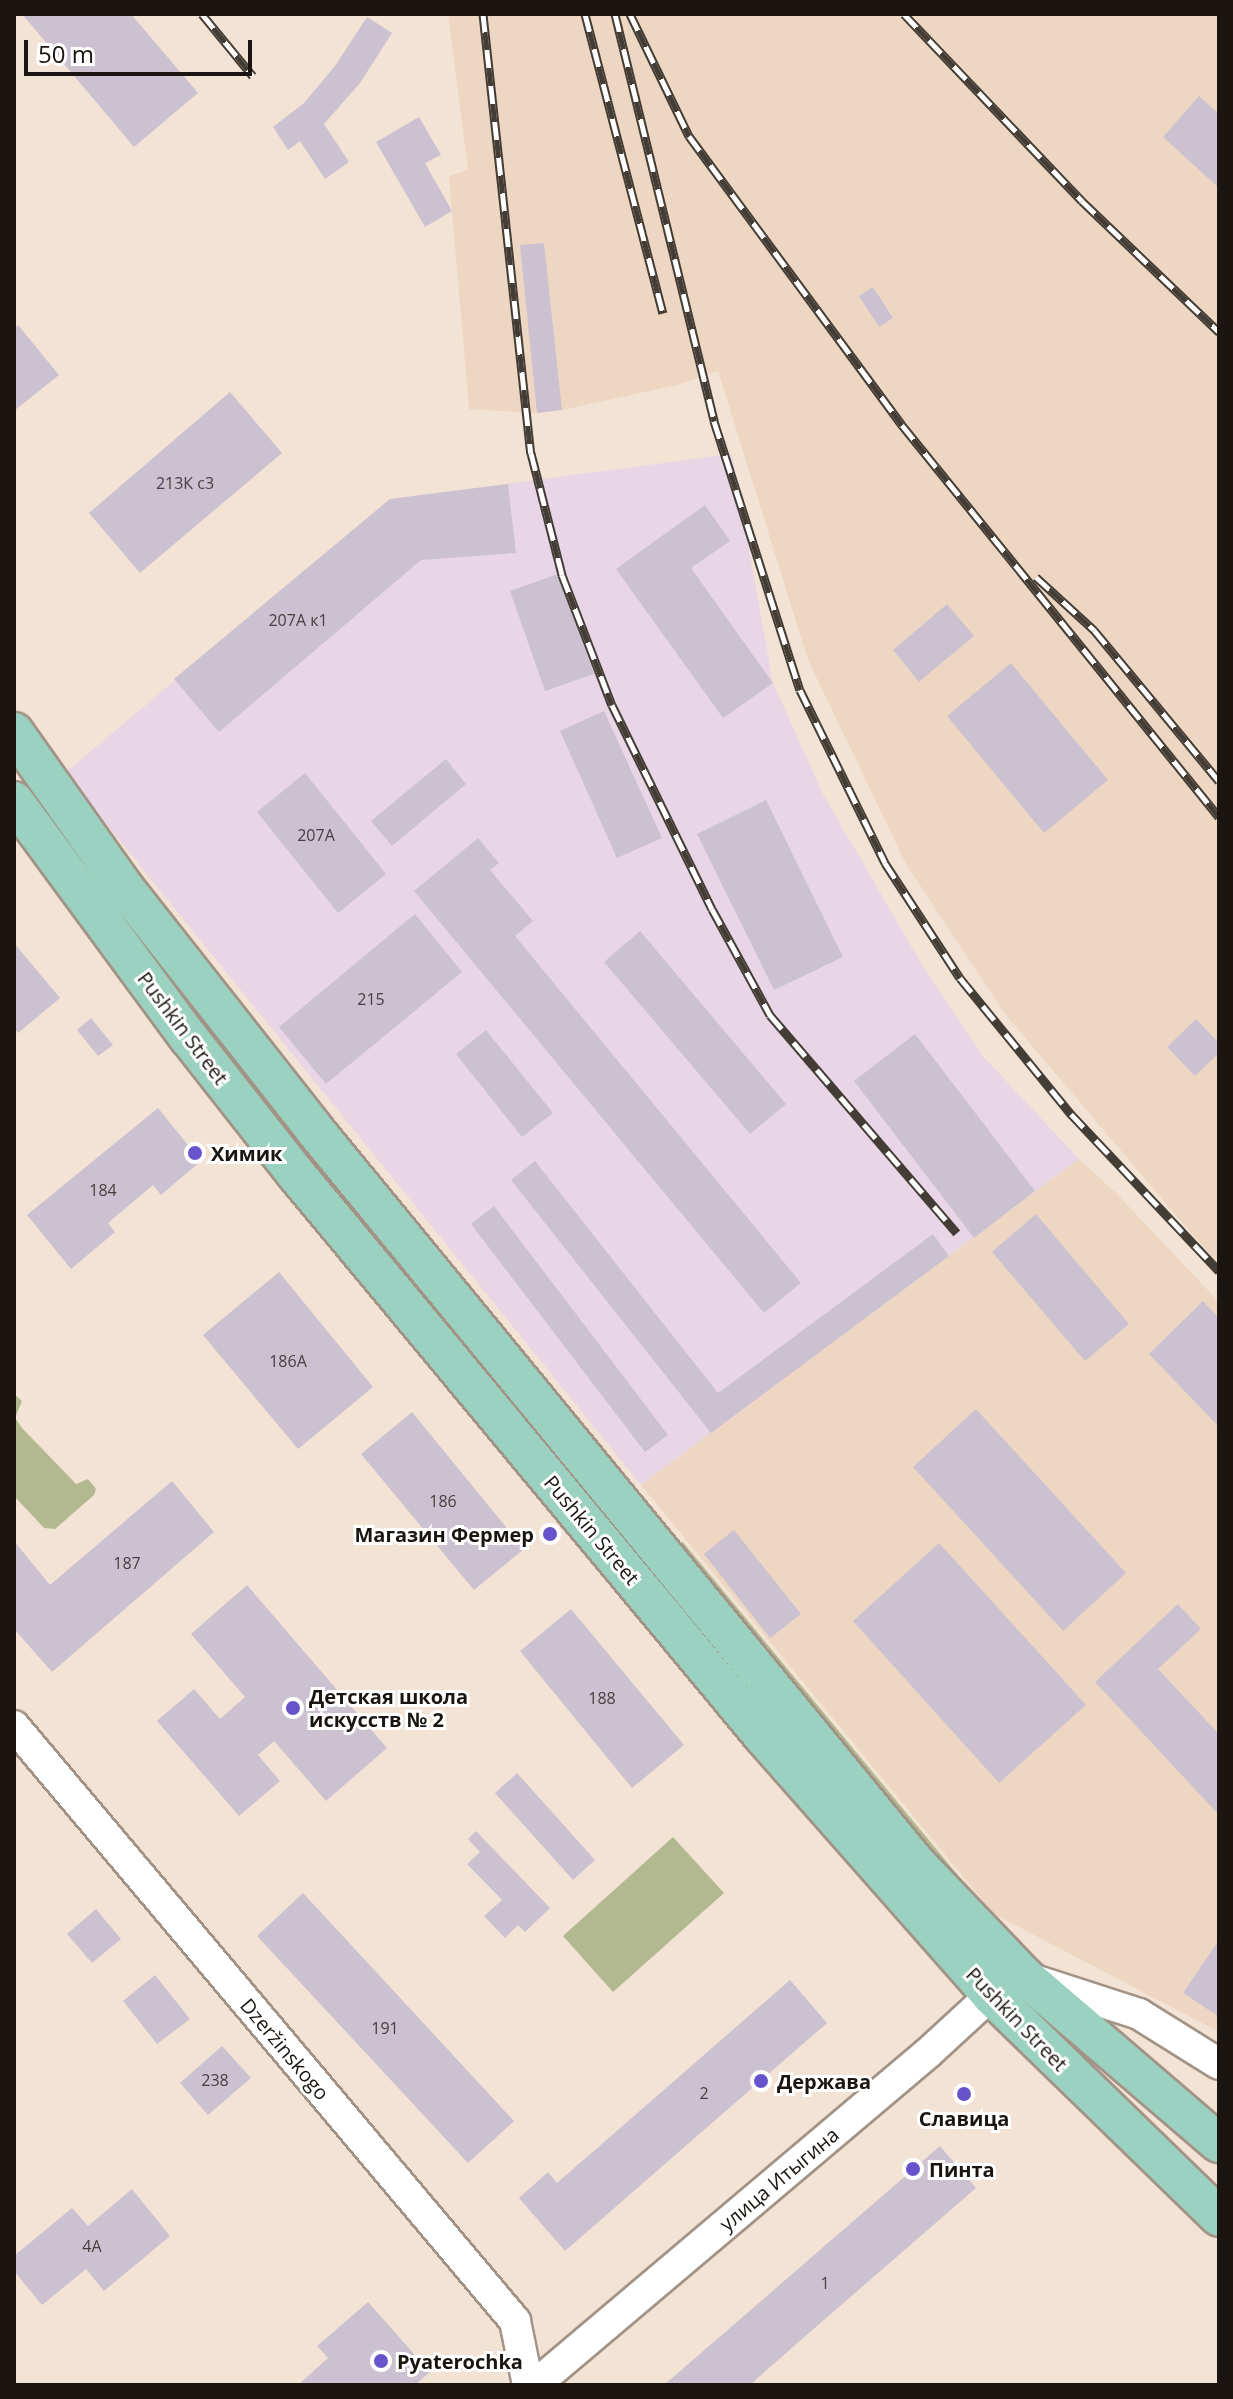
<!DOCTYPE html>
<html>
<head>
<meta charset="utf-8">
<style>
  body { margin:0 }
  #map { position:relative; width:1233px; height:2399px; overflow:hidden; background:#f3e3d5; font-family:"Open Sans",sans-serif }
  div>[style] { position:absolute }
  .commercial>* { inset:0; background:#e8d6e6 }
  .built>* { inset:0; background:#edd7c3 }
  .green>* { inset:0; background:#b2b890 }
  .building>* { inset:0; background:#ccc1d1 }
  .roads { filter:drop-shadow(2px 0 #a29386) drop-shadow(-2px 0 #a29386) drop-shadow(0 2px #a29386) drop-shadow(0 -2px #a29386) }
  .minor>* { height:30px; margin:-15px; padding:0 15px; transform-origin:15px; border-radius:15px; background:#fff }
  .major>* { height:38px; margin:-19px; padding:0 19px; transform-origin:19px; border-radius:19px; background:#9ad1c1 }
  .rail>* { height:9px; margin-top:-4.5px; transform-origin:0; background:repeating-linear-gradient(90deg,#fff 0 18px,#443d36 0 36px); box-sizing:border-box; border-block:2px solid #443d36 }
  .dots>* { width:22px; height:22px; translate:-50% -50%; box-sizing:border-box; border:4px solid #fff; border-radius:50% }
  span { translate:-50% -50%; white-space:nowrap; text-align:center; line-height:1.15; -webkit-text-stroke:6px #fff; paint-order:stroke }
  .number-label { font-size:16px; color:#464040 }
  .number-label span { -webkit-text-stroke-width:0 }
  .street-label { font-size:20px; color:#1a1510 }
  .poi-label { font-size:20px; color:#1a1510; font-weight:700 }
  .left { translate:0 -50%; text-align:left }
  .right { translate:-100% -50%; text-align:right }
  .frame { position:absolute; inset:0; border:16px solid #1a1510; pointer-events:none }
  .scale { position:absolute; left:24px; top:40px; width:228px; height:36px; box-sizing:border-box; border:4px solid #1a1510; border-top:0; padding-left:10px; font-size:24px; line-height:28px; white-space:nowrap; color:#1a1510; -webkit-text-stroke:6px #fff; paint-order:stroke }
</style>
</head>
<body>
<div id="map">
  <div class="commercial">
    <i style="clip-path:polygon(732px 454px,773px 683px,823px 794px,921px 963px,983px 1056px,1079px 1159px,641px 1485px,65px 773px,390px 499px)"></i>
  </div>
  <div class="built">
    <i style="clip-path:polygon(448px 14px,1219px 14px,1219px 1266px,1005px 1014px,906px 864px,808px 660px,718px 371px,677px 385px,562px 410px,537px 413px,469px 409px,449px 176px,468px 170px)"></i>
    <i style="clip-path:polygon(1079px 1159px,1116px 1193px,1219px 1302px,1219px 2032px,994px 1914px,641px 1485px)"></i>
  </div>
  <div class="green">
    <i style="clip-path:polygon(14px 1394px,22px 1401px,15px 1418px,22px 1428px,76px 1484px,88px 1479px,96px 1489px,94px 1495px,55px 1529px,44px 1528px,14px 1496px)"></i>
    <i style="clip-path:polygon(682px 1541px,989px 1913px,974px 1901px,681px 1548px)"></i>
    <i style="clip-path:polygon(673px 1837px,724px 1893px,613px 1992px,563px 1936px)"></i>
  </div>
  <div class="building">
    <i style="clip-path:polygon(22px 14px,131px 14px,198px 93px,134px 147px)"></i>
    <i style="clip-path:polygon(367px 17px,392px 33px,360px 83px,324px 124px,349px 162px,325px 179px,300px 141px,288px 150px,273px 127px,304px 103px,335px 66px)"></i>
    <i style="clip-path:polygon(1199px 96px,1219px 114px,1219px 188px,1163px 137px)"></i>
    <i style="clip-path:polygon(419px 117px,441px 155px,425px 163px,452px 211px,425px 227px,376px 142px)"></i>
    <i style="clip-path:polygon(544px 243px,562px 410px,537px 413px,520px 245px)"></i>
    <i style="clip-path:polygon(873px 287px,893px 318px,879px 327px,859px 296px)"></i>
    <i style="clip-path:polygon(18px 325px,59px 375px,14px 411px,14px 328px)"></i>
    <i style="clip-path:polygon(230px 392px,282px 453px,140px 573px,89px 513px)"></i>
    <i style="clip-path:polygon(508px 484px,516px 553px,421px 560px,219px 732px,174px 679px,390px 499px)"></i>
    <i style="clip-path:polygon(705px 505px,730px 541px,691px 568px,773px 683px,723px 718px,616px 569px)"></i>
    <i style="clip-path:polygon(558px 574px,594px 674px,545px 691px,510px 591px)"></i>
    <i style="clip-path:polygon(947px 604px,974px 636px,919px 682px,893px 650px)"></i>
    <i style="clip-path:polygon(1011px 663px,1108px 780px,1044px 833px,947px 716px)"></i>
    <i style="clip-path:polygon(604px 711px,662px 838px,617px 858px,560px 731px)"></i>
    <i style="clip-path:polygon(446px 759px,466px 784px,392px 846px,371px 821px)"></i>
    <i style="clip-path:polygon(305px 773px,386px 874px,338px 913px,257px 812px)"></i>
    <i style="clip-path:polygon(766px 800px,843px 957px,774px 990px,697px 834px)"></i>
    <i style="clip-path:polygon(478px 838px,499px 863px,490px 870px,533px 921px,515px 936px,801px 1283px,764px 1313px,414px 891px)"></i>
    <i style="clip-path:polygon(415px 914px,462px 972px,326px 1084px,279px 1027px)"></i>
    <i style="clip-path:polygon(640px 931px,786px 1104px,750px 1134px,604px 962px)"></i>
    <i style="clip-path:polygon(14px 943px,60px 998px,18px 1033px,14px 1028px)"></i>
    <i style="clip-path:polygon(91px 1018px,113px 1045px,98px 1056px,77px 1030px)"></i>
    <i style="clip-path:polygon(1196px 1019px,1219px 1043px,1219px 1053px,1195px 1076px,1167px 1047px)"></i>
    <i style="clip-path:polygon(486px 1030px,553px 1113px,522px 1137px,456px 1054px)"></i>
    <i style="clip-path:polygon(915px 1034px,1035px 1191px,974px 1238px,854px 1081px)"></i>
    <i style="clip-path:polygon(158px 1108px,201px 1161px,161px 1195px,153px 1185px,108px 1223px,115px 1232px,71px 1269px,27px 1215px)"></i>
    <i style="clip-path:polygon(535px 1161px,718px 1393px,933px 1234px,949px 1256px,711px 1433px,511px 1180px)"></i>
    <i style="clip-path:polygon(494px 1206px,668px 1435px,645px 1452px,471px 1224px)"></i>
    <i style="clip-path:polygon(1036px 1214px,1129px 1324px,1085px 1361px,992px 1252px)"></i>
    <i style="clip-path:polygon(279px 1272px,373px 1387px,298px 1449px,203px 1335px)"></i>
    <i style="clip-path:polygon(1203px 1301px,1219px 1318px,1219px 1427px,1149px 1354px)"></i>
    <i style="clip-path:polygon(976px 1409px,1126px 1573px,1063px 1631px,913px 1467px)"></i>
    <i style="clip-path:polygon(412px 1412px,524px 1549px,474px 1590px,361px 1454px)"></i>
    <i style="clip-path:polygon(172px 1481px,214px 1532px,52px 1672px,14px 1629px,14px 1541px,50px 1585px)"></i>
    <i style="clip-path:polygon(734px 1530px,801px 1614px,770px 1638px,704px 1554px)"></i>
    <i style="clip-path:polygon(939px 1543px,1086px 1705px,999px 1783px,853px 1621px)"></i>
    <i style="clip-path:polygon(247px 1585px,387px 1748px,326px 1801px,274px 1741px,258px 1755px,280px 1781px,239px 1816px,157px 1721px,194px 1689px,220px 1719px,245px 1697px,191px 1634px)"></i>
    <i style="clip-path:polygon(1178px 1604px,1201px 1629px,1158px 1669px,1219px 1734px,1219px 1815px,1095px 1682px)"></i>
    <i style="clip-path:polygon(571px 1609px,684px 1745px,632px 1788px,520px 1651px)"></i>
    <i style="clip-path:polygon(517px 1773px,595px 1860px,573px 1880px,495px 1793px)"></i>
    <i style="clip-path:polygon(476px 1831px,550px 1908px,525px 1932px,518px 1925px,505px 1938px,484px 1916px,502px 1900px,467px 1864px,480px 1852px,468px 1839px)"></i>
    <i style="clip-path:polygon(303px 1893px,514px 2121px,468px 2163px,257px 1936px)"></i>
    <i style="clip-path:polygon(96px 1909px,121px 1939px,92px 1963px,67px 1934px)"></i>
    <i style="clip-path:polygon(1219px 1940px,1219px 2015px,1218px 2016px,1183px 1993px)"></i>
    <i style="clip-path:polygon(155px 1975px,190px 2019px,157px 2044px,123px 2001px)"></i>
    <i style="clip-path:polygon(790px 1980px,827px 2023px,565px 2251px,519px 2198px,548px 2172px,557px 2183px)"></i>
    <i style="clip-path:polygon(222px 2046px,251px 2078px,208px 2115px,180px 2083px)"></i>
    <i style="clip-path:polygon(967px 2085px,973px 2092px,961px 2103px,955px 2095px)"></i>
    <i style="clip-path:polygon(940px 2146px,976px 2188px,794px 2346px,750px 2385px,664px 2385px)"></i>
    <i style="clip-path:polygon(132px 2189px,170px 2236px,104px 2291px,86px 2269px,42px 2305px,14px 2271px,14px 2256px,72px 2208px,88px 2226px)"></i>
    <i style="clip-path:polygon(368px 2302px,430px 2372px,415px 2385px,298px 2385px,328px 2358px,317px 2346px)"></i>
  </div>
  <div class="roads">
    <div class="minor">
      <i style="left:14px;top:1726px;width:778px;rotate:49.9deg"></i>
      <i style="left:515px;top:2321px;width:65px;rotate:78.5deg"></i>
      <i style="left:535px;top:2385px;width:514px;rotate:-40.19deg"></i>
      <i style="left:928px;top:2053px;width:86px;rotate:-42.6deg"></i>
      <i style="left:991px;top:1995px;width:38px;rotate:-28deg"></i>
      <i style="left:1025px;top:1977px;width:120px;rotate:18deg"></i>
      <i style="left:1139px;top:2014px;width:94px;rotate:32deg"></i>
    </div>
    <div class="major">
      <i style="left:14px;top:732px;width:189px;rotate:54.7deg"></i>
      <i style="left:123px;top:886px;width:309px;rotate:51.8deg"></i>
      <i style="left:314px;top:1129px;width:948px;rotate:50.65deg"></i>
      <i style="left:915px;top:1862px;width:159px;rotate:46.3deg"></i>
      <i style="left:1025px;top:1977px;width:255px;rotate:40.6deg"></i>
      <i style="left:14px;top:801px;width:295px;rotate:53.6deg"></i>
      <i style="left:189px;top:1038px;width:173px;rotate:51.8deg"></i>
      <i style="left:296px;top:1174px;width:729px;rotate:50.28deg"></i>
      <i style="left:762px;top:1735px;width:346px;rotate:48.6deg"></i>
      <i style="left:991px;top:1995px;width:318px;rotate:44.2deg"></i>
    </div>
  </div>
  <div class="rail">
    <i style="left:202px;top:14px;width:80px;rotate:50.6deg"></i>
    <i style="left:483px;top:14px;width:442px;rotate:83.8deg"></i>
    <i style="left:531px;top:453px;width:126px;rotate:75.7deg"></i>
    <i style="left:562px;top:575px;width:139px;rotate:69deg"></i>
    <i style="left:612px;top:705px;width:227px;rotate:63.9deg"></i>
    <i style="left:712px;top:909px;width:121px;rotate:61.3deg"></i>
    <i style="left:770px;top:1015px;width:287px;rotate:49.4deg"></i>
    <i style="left:585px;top:14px;width:309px;rotate:75.4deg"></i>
    <i style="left:615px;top:14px;width:419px;rotate:76.3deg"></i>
    <i style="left:714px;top:421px;width:282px;rotate:72.3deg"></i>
    <i style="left:800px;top:690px;width:193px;rotate:63.8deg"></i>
    <i style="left:885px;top:863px;width:137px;rotate:56.9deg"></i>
    <i style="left:960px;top:978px;width:176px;rotate:50.8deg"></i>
    <i style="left:1071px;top:1114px;width:216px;rotate:46.7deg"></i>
    <i style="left:630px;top:14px;width:136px;rotate:64.2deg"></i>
    <i style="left:689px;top:136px;width:359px;rotate:53.6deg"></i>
    <i style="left:902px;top:425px;width:504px;rotate:51.04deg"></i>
    <i style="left:904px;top:14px;width:258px;rotate:46.4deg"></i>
    <i style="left:1082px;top:201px;width:190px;rotate:43.7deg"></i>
    <i style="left:1036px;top:577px;width:79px;rotate:42.4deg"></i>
    <i style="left:1094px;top:630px;width:196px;rotate:50.4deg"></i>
  </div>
  <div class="dots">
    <i style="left:195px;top:1153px;background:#6754cd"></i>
    <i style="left:550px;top:1534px;background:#6754cd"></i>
    <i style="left:293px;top:1708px;background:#6754cd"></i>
    <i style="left:761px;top:2081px;background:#6754cd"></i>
    <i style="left:964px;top:2094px;background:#6754cd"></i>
    <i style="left:913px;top:2169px;background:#6754cd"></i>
    <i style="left:381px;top:2361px;background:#6754cd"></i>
  </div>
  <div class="number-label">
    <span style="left:185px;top:483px">213К с3</span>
    <span style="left:298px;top:620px">207А к1</span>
    <span style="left:316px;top:835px">207А</span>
    <span style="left:371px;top:999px">215</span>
    <span style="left:103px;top:1190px">184</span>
    <span style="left:288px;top:1361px">186А</span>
    <span style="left:443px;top:1501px">186</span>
    <span style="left:127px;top:1563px">187</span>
    <span style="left:602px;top:1698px">188</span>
    <span style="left:385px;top:2028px">191</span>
    <span style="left:215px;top:2080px">238</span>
    <span style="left:704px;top:2093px">2</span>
    <span style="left:92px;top:2246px">4А</span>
    <span style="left:825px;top:2283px">1</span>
  </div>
  <div class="street-label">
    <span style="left:183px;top:1028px;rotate:53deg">Pushkin Street</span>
    <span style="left:592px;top:1530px;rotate:50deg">Pushkin Street</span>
    <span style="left:1017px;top:2019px;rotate:46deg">Pushkin Street</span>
    <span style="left:285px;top:2049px;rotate:50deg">Dzeržinskogo</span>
    <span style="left:779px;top:2179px;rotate:-40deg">улица Итыгина</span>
  </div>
  <div class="poi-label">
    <span class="left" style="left:211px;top:1153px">Химик</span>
    <span class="right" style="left:534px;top:1534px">Магазин Фермер</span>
    <span class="left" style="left:309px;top:1708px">Детская школа<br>искусств № 2</span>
    <span class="left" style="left:777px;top:2081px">Держава</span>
    <span style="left:964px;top:2118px">Славица</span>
    <span class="left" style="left:929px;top:2169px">Пинта</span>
    <span class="left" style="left:397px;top:2361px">Pyaterochka</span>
  </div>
  <div class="frame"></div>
  <div class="scale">50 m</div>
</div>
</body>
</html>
